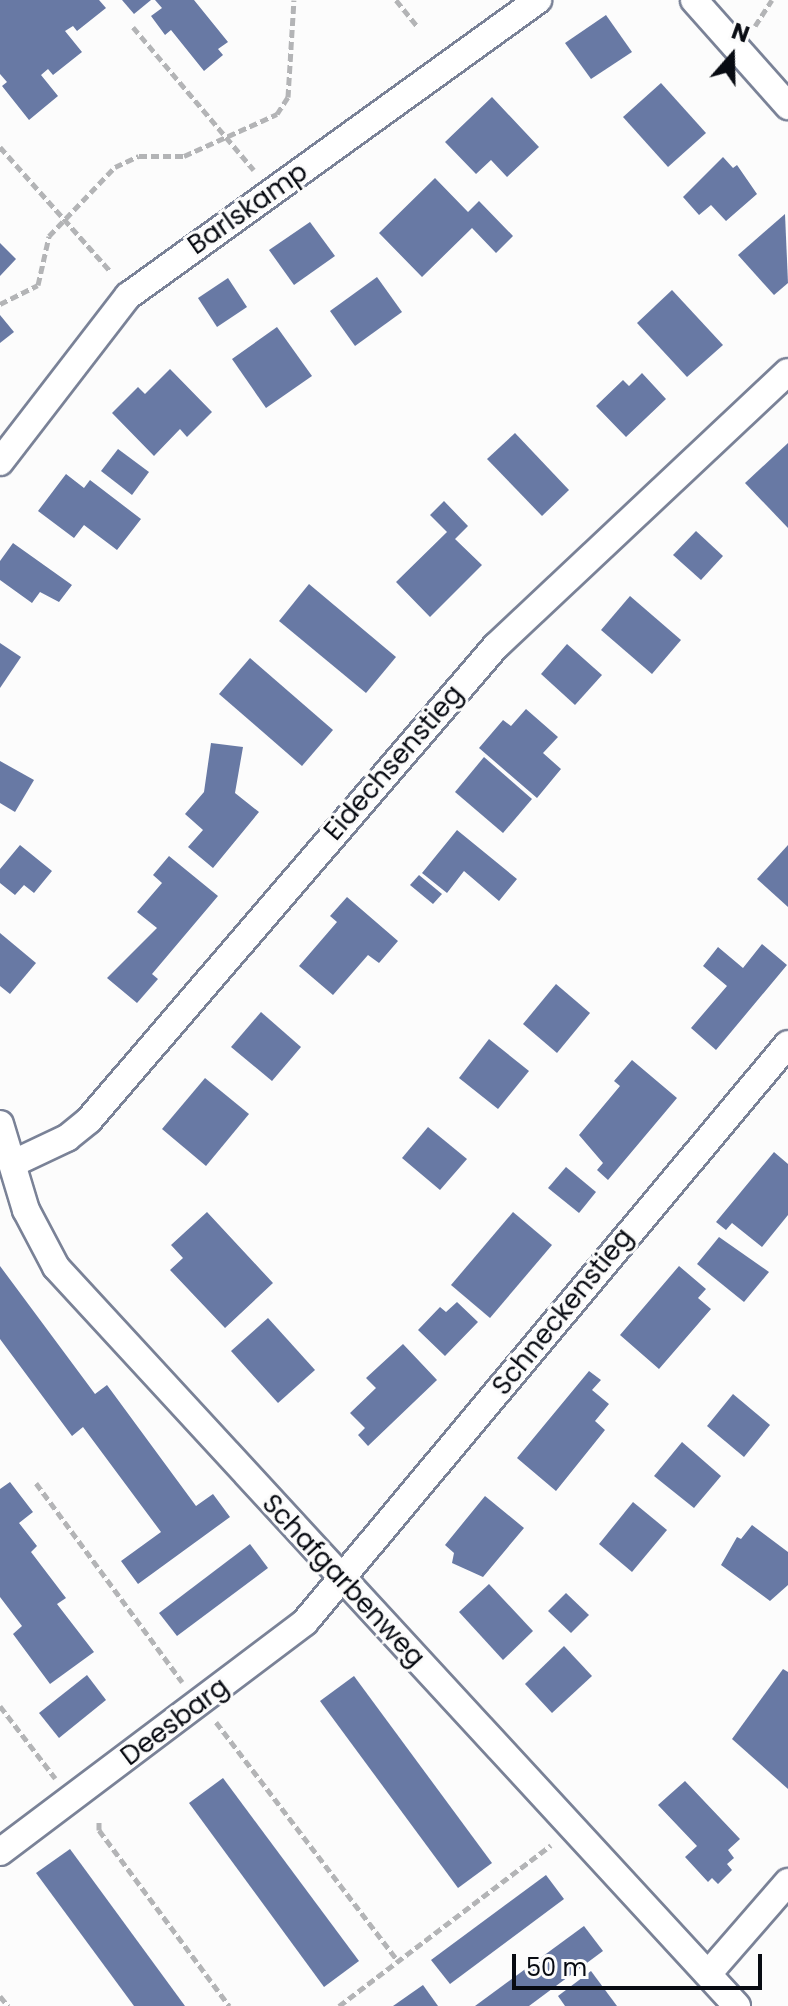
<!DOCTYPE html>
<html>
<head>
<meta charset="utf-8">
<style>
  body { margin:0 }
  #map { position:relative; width:788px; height:2006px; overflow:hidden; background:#fcfcfc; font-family:Poppins,sans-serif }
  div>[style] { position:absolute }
  .building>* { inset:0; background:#6879a4 }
  .path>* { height:5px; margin-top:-2.5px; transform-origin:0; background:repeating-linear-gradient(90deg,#b3b4b6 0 8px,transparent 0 12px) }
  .roads { filter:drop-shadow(2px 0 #7a8297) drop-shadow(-2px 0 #7a8297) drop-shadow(0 2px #7a8297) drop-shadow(0 -2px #7a8297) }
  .street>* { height:26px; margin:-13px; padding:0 13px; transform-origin:13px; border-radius:13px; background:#fff }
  span { translate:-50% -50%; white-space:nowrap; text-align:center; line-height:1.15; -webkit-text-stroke:6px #fcfcfc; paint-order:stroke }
  .street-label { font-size:26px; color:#080b12 }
  .north { position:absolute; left:692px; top:16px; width:80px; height:80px; -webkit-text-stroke:6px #fcfcfc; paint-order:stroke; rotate:20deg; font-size:22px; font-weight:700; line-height:32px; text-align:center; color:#080b12 }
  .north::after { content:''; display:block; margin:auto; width:28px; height:36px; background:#080b12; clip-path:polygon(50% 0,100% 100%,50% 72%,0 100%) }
  .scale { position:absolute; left:512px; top:1954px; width:250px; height:36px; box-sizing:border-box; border:4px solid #080b12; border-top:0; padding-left:10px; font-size:24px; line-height:28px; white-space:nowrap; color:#080b12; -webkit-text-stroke:6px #fcfcfc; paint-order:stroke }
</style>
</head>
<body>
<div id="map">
  <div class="building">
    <i style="clip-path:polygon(0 0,99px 0,106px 8px,77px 31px,73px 26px,65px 31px,82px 52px,53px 75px,48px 69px,41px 75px,58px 96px,29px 120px,2px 86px,7px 82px,0 74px)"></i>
    <i style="clip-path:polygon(122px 0,151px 0,134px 14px)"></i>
    <i style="clip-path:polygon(155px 0,194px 0,228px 42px,218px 49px,223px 55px,204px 71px,171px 30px,165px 35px,151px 16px,162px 8px)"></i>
    <i style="clip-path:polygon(606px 15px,632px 52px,591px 79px,565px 43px)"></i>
    <i style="clip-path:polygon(661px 83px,706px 133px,668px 167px,623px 117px)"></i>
    <i style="clip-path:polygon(492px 97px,539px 147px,507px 177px,491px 160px,476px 174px,445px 142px)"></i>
    <i style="clip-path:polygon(723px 157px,733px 168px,737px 165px,757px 194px,726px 221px,711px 205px,699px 215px,683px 197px)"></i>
    <i style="clip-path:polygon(435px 178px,468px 212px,479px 201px,513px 236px,496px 253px,472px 228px,422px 277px,379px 233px)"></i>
    <i style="clip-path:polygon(785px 214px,788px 283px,774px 295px,738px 255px)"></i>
    <i style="clip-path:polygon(310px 222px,335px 256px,294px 285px,269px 250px)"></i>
    <i style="clip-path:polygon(0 243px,16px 259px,0 276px)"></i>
    <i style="clip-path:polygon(377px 277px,402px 312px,355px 346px,330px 311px)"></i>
    <i style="clip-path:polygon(228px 278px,247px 307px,217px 327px,198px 298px)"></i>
    <i style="clip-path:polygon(672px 290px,723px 345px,687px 377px,637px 323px)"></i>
    <i style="clip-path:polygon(0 315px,14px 332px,0 343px)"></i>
    <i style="clip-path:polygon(277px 327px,312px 376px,266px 408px,232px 359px)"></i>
    <i style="clip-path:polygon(170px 369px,212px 412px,187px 437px,180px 429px,154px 456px,112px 413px,138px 387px,145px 394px)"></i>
    <i style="clip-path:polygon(642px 373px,666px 399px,626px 437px,596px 406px,623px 380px,629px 386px)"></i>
    <i style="clip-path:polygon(515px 433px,569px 490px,542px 516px,487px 459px)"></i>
    <i style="clip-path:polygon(788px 443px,788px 528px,745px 483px)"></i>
    <i style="clip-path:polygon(118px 449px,149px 472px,132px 495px,101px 471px)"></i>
    <i style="clip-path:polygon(66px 474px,84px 488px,90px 480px,141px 519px,117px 550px,84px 525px,74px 538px,38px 511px)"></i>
    <i style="clip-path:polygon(444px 501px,468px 526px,455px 539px,482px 565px,430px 617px,396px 582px,447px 532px,430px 515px)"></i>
    <i style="clip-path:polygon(696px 531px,723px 556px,701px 580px,673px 555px)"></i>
    <i style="clip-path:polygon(13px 543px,72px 585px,59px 602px,40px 592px,32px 603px,0 580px,0 561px)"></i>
    <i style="clip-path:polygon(309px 584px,396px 657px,366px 693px,279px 621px)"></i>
    <i style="clip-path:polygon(630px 596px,681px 640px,652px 674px,601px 630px)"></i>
    <i style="clip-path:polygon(0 643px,21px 657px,0 688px)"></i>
    <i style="clip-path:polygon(567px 644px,602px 675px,575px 705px,541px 674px)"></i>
    <i style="clip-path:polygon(250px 658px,333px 730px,302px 766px,219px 694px)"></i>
    <i style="clip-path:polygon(526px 709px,558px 737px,543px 753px,561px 769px,537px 798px,479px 748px,503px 720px,511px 726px)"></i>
    <i style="clip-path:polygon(211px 743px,243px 747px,235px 793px,259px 812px,213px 868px,188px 847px,203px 830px,185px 814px,204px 792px)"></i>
    <i style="clip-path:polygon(484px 757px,532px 799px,503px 833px,455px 792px)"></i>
    <i style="clip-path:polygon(0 761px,34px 780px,15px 812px,0 803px)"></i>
    <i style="clip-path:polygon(457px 830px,517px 879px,499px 901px,464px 871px,447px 893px,422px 873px)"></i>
    <i style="clip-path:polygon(20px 845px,52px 871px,34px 893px,24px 885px,15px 895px,0 883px,0 869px)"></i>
    <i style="clip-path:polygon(788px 845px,788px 907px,757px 879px)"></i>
    <i style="clip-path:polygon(169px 856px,218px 896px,152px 974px,158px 979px,137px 1003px,107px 978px,157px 928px,137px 912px,162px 883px,153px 875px)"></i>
    <i style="clip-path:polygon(419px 875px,442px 894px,433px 904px,410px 885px)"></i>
    <i style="clip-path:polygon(347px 897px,398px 941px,379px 963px,368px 955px,333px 995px,299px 966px,337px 922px,330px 916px)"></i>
    <i style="clip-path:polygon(0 933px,36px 963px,10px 994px,0 986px)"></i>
    <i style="clip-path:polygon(762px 944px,787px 965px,716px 1050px,691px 1028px,727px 986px,703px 966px,718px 947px,743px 968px)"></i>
    <i style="clip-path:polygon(556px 984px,590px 1013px,557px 1053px,523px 1024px)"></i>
    <i style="clip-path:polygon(261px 1012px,301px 1047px,272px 1081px,231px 1047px)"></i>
    <i style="clip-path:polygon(489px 1039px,529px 1071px,498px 1109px,459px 1078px)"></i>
    <i style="clip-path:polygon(632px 1060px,677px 1098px,608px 1180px,597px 1170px,603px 1163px,579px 1135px,620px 1086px,614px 1081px)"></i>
    <i style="clip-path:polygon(205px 1078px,249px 1114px,206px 1166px,162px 1129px)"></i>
    <i style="clip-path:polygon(428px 1127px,467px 1159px,440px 1190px,402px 1158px)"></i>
    <i style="clip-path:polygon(774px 1152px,788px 1164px,788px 1215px,762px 1247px,732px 1223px,726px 1230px,716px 1222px)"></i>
    <i style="clip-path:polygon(566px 1167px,596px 1192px,579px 1213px,548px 1188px)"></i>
    <i style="clip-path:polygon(207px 1212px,273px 1283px,225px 1328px,170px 1270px,183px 1258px,171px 1245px)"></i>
    <i style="clip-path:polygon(513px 1212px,552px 1245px,490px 1318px,451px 1285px)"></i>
    <i style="clip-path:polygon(719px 1237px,769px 1272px,744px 1302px,697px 1264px)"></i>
    <i style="clip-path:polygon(0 1266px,95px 1394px,107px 1385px,196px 1506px,213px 1494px,230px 1517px,138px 1584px,121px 1561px,161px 1532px,83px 1427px,72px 1436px,0 1339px)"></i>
    <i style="clip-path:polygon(679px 1266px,706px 1289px,698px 1298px,711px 1309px,659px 1369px,620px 1335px)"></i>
    <i style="clip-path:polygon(457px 1302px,478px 1322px,445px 1356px,418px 1330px,440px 1307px,446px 1312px)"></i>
    <i style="clip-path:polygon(268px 1318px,315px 1370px,278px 1403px,231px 1351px)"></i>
    <i style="clip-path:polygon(403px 1344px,437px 1380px,368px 1446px,358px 1435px,365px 1428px,350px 1413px,376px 1388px,366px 1378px)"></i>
    <i style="clip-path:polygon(589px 1371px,601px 1380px,592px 1390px,609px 1404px,595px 1421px,605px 1430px,556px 1491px,517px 1458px)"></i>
    <i style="clip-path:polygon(733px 1394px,770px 1425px,744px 1457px,707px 1426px)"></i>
    <i style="clip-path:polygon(682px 1442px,721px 1476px,694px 1508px,654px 1476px)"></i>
    <i style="clip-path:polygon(10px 1482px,33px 1512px,19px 1523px,37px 1546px,31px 1552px,66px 1598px,57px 1604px,94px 1652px,50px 1684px,13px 1634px,22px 1626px,0 1597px,0 1489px)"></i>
    <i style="clip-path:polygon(485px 1496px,524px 1528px,483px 1577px,452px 1563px,454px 1553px,445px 1545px)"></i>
    <i style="clip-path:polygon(633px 1502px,667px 1530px,632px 1572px,599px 1544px)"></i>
    <i style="clip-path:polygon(752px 1525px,788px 1552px,788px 1585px,770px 1601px,721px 1565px,737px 1537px,741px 1539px)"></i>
    <i style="clip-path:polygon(250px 1544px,268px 1568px,177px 1636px,159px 1613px)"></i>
    <i style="clip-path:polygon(489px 1584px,533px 1631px,503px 1660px,459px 1612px)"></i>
    <i style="clip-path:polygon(566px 1593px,589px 1615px,571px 1633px,548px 1611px)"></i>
    <i style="clip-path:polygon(564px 1646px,592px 1676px,552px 1713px,525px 1684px)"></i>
    <i style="clip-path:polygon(783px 1669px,788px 1672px,788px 1789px,732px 1739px)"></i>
    <i style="clip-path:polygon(87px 1675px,106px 1700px,59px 1738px,39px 1713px)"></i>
    <i style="clip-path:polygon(354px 1676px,492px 1863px,458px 1888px,320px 1701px)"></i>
    <i style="clip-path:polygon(223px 1778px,359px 1961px,324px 1987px,189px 1803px)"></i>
    <i style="clip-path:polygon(685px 1781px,740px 1839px,728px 1850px,734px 1858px,727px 1864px,732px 1870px,718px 1884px,712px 1878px,708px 1882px,685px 1857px,697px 1846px,658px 1805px)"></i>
    <i style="clip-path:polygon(70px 1849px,185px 2006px,134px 2006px,36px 1873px)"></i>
    <i style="clip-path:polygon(546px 1875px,564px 1899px,450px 1984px,431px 1960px)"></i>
    <i style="clip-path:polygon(584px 1926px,603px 1951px,529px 2006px,475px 2006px)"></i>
    <i style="clip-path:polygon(591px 1971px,617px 2006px,565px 2006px,558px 1996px)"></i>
    <i style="clip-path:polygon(423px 1985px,438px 2006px,393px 2006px)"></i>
  </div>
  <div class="path">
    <i style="left:396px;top:0;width:35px;rotate:51deg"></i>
    <i style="left:755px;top:26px;width:31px;rotate:-57deg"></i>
    <i style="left:133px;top:27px;width:187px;rotate:49.8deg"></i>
    <i style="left:0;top:147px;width:167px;rotate:48.4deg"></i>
    <i style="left:0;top:304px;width:42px;rotate:-26.6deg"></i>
    <i style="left:38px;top:285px;width:50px;rotate:-77.3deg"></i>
    <i style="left:49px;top:236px;width:95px;rotate:-46.3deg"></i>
    <i style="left:115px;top:167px;width:26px;rotate:-25deg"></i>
    <i style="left:139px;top:156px;width:45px"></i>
    <i style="left:184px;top:156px;width:102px;rotate:-24.3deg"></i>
    <i style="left:277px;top:114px;width:20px;rotate:-57deg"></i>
    <i style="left:288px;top:97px;width:97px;rotate:-86.5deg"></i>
    <i style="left:36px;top:1483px;width:247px;rotate:53.7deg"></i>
    <i style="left:0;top:1706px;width:91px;rotate:52.6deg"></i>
    <i style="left:216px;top:1722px;width:300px;rotate:52.7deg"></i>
    <i style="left:99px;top:1822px;width:8px;rotate:90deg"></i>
    <i style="left:99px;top:1830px;width:219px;rotate:53.5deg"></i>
    <i style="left:0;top:1996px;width:13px;rotate:51deg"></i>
    <i style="left:339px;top:2006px;width:266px;rotate:-37.2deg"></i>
  </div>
  <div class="roads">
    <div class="street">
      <i style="left:694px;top:0;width:142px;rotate:48.4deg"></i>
      <i style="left:0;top:462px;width:210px;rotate:-52.4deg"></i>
      <i style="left:128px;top:296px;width:506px;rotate:-35.83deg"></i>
      <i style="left:0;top:1124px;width:90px;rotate:73.2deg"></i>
      <i style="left:26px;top:1210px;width:64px;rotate:62.2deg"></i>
      <i style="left:56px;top:1267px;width:1005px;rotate:47.34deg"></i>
      <i style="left:14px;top:1163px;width:59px;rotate:-25.3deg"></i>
      <i style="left:67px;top:1138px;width:28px;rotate:-39deg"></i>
      <i style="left:89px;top:1120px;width:625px;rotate:-49.35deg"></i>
      <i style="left:496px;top:646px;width:400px;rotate:-43.2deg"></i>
      <i style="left:0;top:1852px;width:382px;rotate:-37deg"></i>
      <i style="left:305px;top:1622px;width:753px;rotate:-50.12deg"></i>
      <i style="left:708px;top:1974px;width:122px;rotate:-49deg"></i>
    </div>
  </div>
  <div class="street-label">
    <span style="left:248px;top:209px;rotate:-35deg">Barlskamp</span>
    <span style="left:394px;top:763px;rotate:-49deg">Eidechsenstieg</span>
    <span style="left:563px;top:1312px;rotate:-51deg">Schneckenstieg</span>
    <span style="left:343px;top:1581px;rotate:47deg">Schafgarbenweg</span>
    <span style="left:175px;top:1722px;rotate:-37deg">Deesbarg</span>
  </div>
  <div class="north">N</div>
  <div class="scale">50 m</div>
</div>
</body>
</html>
